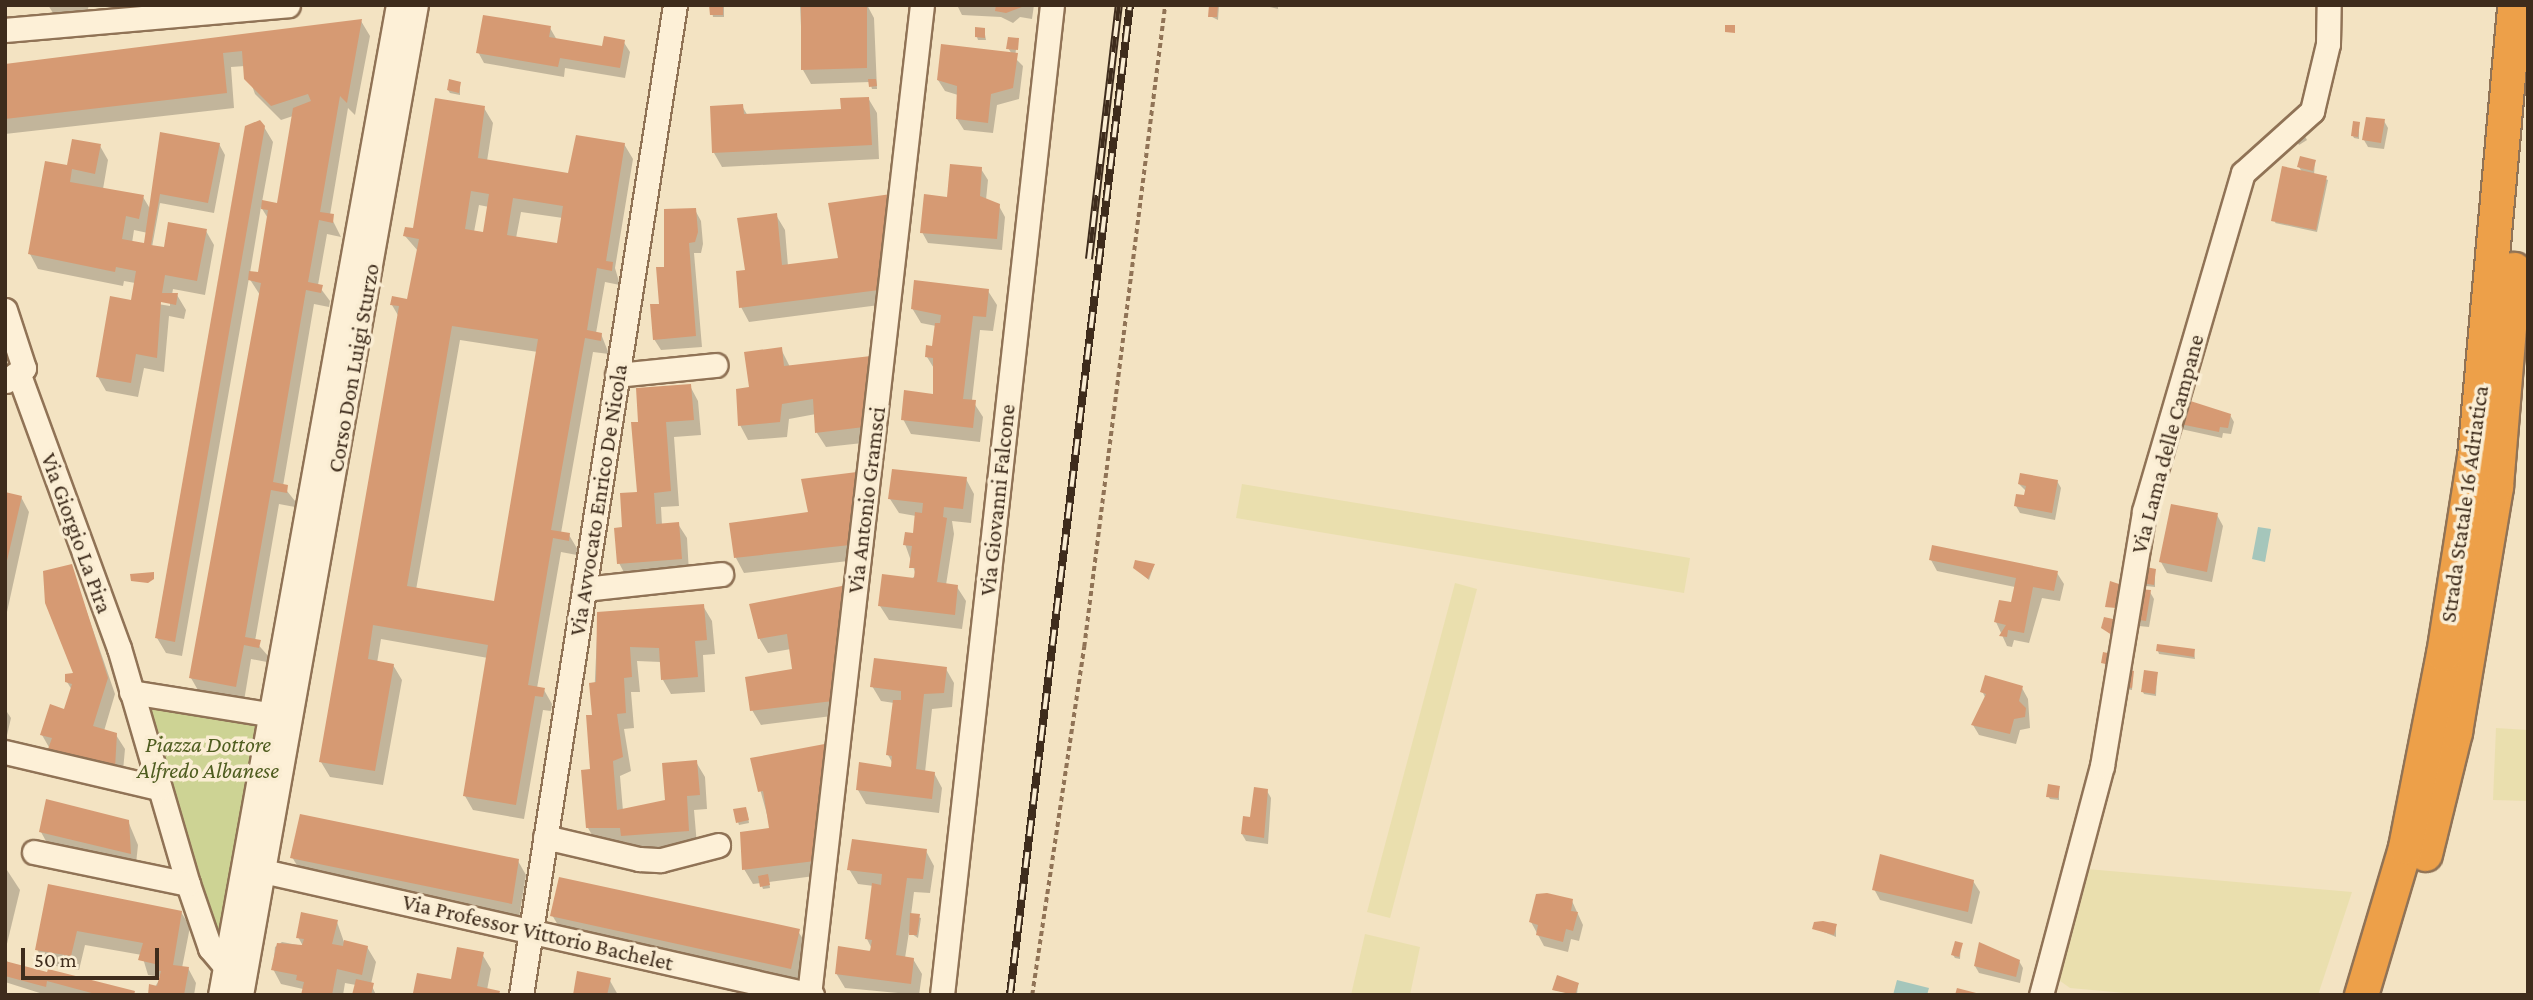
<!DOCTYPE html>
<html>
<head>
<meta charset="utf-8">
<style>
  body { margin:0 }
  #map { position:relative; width:2533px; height:1000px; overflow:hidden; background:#f3e3c2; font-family:"Crimson Pro",serif }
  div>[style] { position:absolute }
  .farmland>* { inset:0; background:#eadfae }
  .green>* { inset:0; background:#cdd394 }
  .water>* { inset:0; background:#a5c6bb }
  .shadow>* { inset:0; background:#0003 }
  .building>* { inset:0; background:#d69a73 }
  .path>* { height:3.5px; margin-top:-1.75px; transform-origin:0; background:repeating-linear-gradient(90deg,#907356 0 5px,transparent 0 8.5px) }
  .roads { filter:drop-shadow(2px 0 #907356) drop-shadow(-2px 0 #907356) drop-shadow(0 2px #907356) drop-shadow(0 -2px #907356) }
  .minor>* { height:23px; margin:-11.5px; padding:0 11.5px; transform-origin:11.5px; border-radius:11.5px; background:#fdf0d7 }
  .highway>* { height:33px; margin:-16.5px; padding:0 16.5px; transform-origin:16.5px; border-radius:16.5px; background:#eda049 }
  .rail>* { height:8px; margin-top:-4px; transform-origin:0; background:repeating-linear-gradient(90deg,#faedd3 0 16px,#3e2c1c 0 32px); box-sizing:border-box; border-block:2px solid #3e2c1c }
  span { translate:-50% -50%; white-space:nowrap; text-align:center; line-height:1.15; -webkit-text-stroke:7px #faedd3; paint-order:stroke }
  .street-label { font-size:23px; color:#3e2c1c }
  .park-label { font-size:23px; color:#4f5d20; font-style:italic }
  .frame { position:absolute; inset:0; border:7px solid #3e2c1c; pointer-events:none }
  .scale { position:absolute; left:21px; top:948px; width:138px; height:32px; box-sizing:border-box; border:4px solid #3e2c1c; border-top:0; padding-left:9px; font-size:21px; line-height:24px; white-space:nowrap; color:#3e2c1c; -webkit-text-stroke:5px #faedd3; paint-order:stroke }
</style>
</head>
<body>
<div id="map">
  <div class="farmland">
    <i style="clip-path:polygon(1242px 484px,1690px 558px,1684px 593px,1236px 518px)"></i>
    <i style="clip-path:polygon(1455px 583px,1477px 589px,1390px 918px,1367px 912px)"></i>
    <i style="clip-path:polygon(2496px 728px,2528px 730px,2528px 801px,2493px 800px)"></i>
    <i style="clip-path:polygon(2087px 869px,2352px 892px,2318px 995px,2147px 995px,2070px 988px,2056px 978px)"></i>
    <i style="clip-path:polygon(1365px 934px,1420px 947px,1410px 995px,1351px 995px)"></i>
  </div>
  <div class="green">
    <i style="clip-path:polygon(140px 700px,262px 717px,223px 949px,212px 939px)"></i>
  </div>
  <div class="water">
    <i style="clip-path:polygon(2258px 527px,2271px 529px,2265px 562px,2252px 559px)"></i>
    <i style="clip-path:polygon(1897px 980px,1929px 988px,1927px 995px,1893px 995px)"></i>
  </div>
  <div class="shadow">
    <i style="clip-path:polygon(48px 5px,89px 5px,85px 20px,53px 13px)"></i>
    <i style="clip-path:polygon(711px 5px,724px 5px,724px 17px,713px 17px)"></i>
    <i style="clip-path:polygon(800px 5px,867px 5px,874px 18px,877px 89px,872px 89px,870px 82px,811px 84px,803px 70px)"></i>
    <i style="clip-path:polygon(957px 5px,1034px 5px,1032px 19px,1020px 17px,1013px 23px,1001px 17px,962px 15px)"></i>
    <i style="clip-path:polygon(1211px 5px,1219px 5px,1218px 20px,1210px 16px)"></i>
    <i style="clip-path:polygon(1261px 5px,1278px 5px,1278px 9px)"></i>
    <i style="clip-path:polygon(evenodd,361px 21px,370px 36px,355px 115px,348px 108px,330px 215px,341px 237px,327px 234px,318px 285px,330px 301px,329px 307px,314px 304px,283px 486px,295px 501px,295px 507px,279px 504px,255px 641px,269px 657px,267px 662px,251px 659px,244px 701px,199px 692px,191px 678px,260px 295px,249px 278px,182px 656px,166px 653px,157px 638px,264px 127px,273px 142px,262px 202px,279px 205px,293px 116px,281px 120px,255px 94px,245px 66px,231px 67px,234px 108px,5px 134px,5px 66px,361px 21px,261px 207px,269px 220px,259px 274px,250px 273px,261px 207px)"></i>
    <i style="clip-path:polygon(550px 28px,557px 40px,604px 48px,623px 41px,630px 52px,625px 78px,565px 68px,564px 77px,484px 63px,478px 52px)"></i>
    <i style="clip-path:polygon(984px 29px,986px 40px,978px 40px,977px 37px)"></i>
    <i style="clip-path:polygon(1017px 40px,1015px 58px,1023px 66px,1019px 99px,997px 105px,993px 133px,964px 130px,957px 119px,958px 95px,945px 91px,938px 80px,1012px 54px,1008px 48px)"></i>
    <i style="clip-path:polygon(460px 84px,460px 95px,450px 93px,448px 90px)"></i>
    <i style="clip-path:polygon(868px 98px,877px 113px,879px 159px,722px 167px,714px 153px,742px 106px,748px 116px,842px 110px)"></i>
    <i style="clip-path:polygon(evenodd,484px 108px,493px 123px,487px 161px,569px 175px,624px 144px,633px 159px,615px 268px,620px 285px,605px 282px,596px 333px,601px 334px,609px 354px,593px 352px,561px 533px,569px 535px,578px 550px,577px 555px,561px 552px,537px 688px,544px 690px,552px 704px,551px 711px,543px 710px,524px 819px,473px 810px,465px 796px,488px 658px,381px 639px,377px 663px,393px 665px,402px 680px,383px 785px,330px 777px,321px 762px,399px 317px,392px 305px,409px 301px,418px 251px,405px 236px,414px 230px,484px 108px,479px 205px,489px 207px,484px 234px,474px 232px,479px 205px,484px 108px,521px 212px,563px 218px,558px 245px,516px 238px,521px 212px,484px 108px,460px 340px,538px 352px,496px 603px,416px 590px,460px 340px)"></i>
    <i style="clip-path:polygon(2384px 121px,2388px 128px,2384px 149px,2368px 147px,2364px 140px)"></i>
    <i style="clip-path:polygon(2359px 123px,2359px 139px,2354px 138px,2353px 136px)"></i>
    <i style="clip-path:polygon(2303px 133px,2307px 140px,2299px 145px,2295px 138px)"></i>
    <i style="clip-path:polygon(evenodd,219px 144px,225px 155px,214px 213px,160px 203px,152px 247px,165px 249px,206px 231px,214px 245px,205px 295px,173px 289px,172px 295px,177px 295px,186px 310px,184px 319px,169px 316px,164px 372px,144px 368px,138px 397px,106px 391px,98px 377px,132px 302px,135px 283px,124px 281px,123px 286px,38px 269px,30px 254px,69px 167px,100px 146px,108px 160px,103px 189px,143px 197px,152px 212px,156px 192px,219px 144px,134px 230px,148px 233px,147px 246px,132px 243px,134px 230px,219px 144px,153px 299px,170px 302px,170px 306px,152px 303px,153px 299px)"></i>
    <i style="clip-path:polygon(2315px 161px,2314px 175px,2328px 180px,2317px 232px,2275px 223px,2302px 172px,2299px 167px)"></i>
    <i style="clip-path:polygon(981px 169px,988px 180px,986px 200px,999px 206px,1005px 217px,1002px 250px,928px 243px,922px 232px,948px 199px)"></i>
    <i style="clip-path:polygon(830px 205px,887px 304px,749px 322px,741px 307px,747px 271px,776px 215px,785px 230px,788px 266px,840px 259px)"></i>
    <i style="clip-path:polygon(695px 210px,701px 221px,703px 244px,701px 253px,694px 253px,702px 347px,661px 350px,654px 339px,666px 268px)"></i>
    <i style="clip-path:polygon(988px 291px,997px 305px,993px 331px,980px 330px,972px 400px,983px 417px,980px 442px,911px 434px,903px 419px,934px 396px,935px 370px,927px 357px,934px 348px,936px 326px,921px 323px,912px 308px)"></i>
    <i style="clip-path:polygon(781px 349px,790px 367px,870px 358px,872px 442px,826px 447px,817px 433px,816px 414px,789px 419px,787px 437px,748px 440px,740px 425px,751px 389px)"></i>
    <i style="clip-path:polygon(690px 386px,698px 401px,701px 435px,674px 437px,679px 506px,661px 507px,662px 525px,678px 524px,687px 538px,689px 573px,627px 578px,619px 563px,624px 529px,639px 494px,640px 423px)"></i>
    <i style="clip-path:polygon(2230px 415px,2234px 422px,2231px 434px,2223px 433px,2222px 438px,2181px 429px,2177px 422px)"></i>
    <i style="clip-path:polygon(856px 473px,865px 488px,857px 560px,744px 573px,736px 558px,731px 525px,810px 514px)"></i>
    <i style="clip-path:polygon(966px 479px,974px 494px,971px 523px,952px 521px,954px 534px,946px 585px,957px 587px,966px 601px,962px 629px,889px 620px,880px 606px,916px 575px,905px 544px,914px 535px,916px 516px,899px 513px,890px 499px)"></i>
    <i style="clip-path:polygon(2057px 481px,2061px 488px,2055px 520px,2020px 513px,2016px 506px,2027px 492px,2019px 484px)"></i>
    <i style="clip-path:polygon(5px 494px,21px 497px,29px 512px,5px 621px)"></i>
    <i style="clip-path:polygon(2217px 515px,2223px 526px,2212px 582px,2167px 573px,2161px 562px)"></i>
    <i style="clip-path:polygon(1931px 560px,2057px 573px,2064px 584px,2060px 601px,2042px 598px,2029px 643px,2014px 640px,2012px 647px,2007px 646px,1996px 622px,2012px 604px,2015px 587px,1937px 571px)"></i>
    <i style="clip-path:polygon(1154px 565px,1149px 580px,1135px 568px)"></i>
    <i style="clip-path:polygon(71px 566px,115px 694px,104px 731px,116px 735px,125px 749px,122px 782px,50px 749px,42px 735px,65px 712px,72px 690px,67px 682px,76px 674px)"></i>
    <i style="clip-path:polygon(2155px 571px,2155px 587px,2146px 586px,2144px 583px)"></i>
    <i style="clip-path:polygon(846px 587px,840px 715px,761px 725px,752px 710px,794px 671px,791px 649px,768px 653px,759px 638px)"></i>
    <i style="clip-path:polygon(2150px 592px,2154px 599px,2149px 627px,2139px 626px,2135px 619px)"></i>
    <i style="clip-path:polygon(703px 606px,712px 621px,715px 654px,703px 655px,705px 692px,671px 694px,663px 680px,661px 662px,637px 661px,640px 692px,631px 692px,634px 728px,624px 729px,631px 771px,620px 776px,623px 811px,667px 802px,696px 762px,705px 777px,707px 809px,694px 810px,697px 845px,631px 850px,627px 842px,596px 842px,588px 828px,598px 614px)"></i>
    <i style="clip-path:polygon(2158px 651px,2194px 651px,2195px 659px,2159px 654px)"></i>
    <i style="clip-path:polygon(946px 669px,954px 683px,952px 707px,932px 709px,925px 772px,934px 773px,942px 788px,939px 813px,866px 804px,858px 790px,893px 769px,893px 764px,888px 755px,894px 703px,881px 701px,872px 686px)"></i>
    <i style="clip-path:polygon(2133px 672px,2132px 690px,2126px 689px,2124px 686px)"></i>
    <i style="clip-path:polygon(2157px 674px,2156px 696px,2144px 694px,2143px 692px)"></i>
    <i style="clip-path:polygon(2022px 688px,2028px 699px,2030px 728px,2020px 730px,2016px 744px,1979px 735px,1973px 725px,1986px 699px,1982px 691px)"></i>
    <i style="clip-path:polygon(5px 709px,11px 718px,5px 744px)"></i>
    <i style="clip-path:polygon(752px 760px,822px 875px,769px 882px,770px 888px,763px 889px,761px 883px,753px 884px,744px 869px,771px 829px)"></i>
    <i style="clip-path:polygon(2059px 787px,2059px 800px,2050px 799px,2048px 796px)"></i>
    <i style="clip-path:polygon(1267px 791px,1271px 798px,1268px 844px,1246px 841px,1242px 834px)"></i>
    <i style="clip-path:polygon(747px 811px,749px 823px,739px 825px,738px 822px)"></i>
    <i style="clip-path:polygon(128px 821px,138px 845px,136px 864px,47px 843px,41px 832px)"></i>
    <i style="clip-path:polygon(926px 851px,934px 866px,930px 893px,914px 892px,911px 915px,921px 918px,918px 938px,909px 932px,905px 958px,913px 959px,922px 974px,919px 995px,845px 988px,836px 973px,872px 949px,867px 939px,874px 886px,858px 884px,849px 869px)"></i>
    <i style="clip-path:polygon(292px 857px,518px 861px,526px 875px,519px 918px,301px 872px)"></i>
    <i style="clip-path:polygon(5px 867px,20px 890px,5px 952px)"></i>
    <i style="clip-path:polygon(1973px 881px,1980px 892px,1972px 924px,1880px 900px,1874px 889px)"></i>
    <i style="clip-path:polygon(50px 886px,181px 912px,190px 927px,182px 968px,188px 968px,196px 983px,194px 995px,150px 995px,161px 977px,148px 975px,142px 955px,85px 945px,79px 970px,45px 964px,37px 949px)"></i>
    <i style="clip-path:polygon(1572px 901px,1583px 925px,1579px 941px,1571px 939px,1568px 952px,1544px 946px,1531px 922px)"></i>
    <i style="clip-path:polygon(552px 915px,798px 931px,807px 946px,799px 983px,561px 930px)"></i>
    <i style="clip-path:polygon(337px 922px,344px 942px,367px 947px,376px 962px,371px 984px,376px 995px,354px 995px,356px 985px,345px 983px,343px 995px,303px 995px,303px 989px,281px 984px,273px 969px,275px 947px,282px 942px,303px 946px,298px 937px)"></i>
    <i style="clip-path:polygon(1836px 926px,1836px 937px,1814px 928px)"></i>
    <i style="clip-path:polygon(1961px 944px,1960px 959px,1955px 958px,1953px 955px)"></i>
    <i style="clip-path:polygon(482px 954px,491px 969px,487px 990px,500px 995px,417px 995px,452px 981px)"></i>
    <i style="clip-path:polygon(5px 958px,9px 964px,135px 995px,46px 995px,5px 982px)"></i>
    <i style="clip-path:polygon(2019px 961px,2023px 968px,2020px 983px,1979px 973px,1975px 966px)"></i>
    <i style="clip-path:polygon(609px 979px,618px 995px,574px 995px)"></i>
    <i style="clip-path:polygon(1578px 984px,1577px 995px,1554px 990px)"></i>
  </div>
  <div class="building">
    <i style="clip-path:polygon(709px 5px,723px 5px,723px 15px,710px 15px)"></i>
    <i style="clip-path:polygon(801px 5px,867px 5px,867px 68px,801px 70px)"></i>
    <i style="clip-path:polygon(996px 5px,1027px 5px,1006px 13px,995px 11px)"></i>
    <i style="clip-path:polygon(1209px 5px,1218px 5px,1217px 17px,1208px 17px)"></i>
    <i style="clip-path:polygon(483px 15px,551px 26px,549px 37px,602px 46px,604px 36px,625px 40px,620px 68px,560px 58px,558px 67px,476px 53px)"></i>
    <i style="clip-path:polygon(362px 19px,347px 103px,340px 96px,320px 212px,334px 214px,333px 223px,319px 220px,308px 282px,323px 285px,321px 293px,306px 290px,273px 482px,288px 485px,287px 493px,271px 490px,245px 637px,261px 640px,259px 648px,244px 645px,236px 687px,189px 678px,261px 283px,248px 280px,249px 271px,258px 272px,268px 210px,261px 209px,262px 200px,277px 203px,293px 108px,311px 101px,308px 94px,271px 106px,244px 79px,242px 51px,223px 53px,227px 93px,5px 119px,5px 64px)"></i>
    <i style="clip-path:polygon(1725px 25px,1735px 25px,1735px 33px,1725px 32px)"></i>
    <i style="clip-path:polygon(975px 27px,985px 28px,985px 38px,975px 37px)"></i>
    <i style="clip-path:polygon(1008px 37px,1019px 38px,1018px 50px,1006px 49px)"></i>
    <i style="clip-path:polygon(941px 44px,1018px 53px,1013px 88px,991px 94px,988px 123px,956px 119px,957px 86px,937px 80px)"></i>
    <i style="clip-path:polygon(449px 79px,461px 82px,459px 93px,447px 90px)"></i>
    <i style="clip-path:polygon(868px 79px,876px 79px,877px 86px,869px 87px)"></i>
    <i style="clip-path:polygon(869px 97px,872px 145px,712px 153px,710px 106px,743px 104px,744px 114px,841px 109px,840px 98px)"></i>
    <i style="clip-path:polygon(evenodd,435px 98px,485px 106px,478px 158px,568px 173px,576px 135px,625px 143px,606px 261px,613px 262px,612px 271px,597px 268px,587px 330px,602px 333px,601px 341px,585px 338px,551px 530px,570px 533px,569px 541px,553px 538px,528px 685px,545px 688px,543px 697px,535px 696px,516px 805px,463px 796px,488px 645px,373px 625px,368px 659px,394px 664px,375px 771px,319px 762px,399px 306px,390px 305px,392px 296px,407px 299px,419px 239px,403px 236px,405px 227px,413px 228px,435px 98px,471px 191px,489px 194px,483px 232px,465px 229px,471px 191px,435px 98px,513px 198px,563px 206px,557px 243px,507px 235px,513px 198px,435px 98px,452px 326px,538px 339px,494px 601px,407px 586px,452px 326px)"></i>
    <i style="clip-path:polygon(2366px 117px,2385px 119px,2381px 143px,2362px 140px)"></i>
    <i style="clip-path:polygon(260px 120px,265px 126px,175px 642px,155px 638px,245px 126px)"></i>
    <i style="clip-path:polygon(2353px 121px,2360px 122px,2358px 137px,2351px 136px)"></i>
    <i style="clip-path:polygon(160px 132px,220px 143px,208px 203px,160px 194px,151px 245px,164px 247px,168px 222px,207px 229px,197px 281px,165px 275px,162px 293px,178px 293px,176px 305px,161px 302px,157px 358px,136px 354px,131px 383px,96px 377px,110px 296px,131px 300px,136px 271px,116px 267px,115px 272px,28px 254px,45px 161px,67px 165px,72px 139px,101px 144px,95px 174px,72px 169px,70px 182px,144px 195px,139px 219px,126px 216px,122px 239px,144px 243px)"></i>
    <i style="clip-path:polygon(2300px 156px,2316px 160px,2313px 171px,2297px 167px)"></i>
    <i style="clip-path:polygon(950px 164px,982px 167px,980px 196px,1000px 204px,997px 239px,920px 233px,924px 194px,947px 197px)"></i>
    <i style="clip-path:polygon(2282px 166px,2327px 176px,2316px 230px,2271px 221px)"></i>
    <i style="clip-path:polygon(891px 194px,879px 290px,739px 308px,736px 271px,745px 270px,737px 218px,777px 213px,782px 265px,838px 258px,828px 203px)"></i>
    <i style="clip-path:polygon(696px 208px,698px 232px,695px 242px,689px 243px,696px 336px,653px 340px,650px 304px,659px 304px,656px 267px,664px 267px,664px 209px)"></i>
    <i style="clip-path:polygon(914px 280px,989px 289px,986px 317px,973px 316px,963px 399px,976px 400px,973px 428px,901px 420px,904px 390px,933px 394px,933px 358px,925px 357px,926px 345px,932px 346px,935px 323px,940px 323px,941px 315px,911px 309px)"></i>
    <i style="clip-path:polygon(782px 347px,784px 366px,871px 356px,864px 427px,815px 433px,813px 399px,782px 404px,780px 422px,738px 426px,736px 389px,749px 387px,744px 352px)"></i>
    <i style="clip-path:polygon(691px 384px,694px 420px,666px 422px,671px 491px,654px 493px,656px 524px,679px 522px,682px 559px,617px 564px,614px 528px,622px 527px,620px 493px,637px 492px,631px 422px,638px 422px,636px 388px)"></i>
    <i style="clip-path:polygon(2181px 398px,2231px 414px,2228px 428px,2220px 427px,2219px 432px,2175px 423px)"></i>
    <i style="clip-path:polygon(892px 469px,967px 477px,963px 509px,944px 507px,943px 517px,947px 518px,937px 582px,958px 585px,955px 615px,878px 606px,882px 574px,914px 578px,915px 568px,909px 568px,912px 546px,903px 545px,905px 532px,913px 533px,915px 512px,922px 513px,923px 503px,888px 499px)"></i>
    <i style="clip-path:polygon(857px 472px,850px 545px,734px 558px,729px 523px,808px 512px,801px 479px)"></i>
    <i style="clip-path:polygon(2020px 473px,2058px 480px,2052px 513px,2014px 506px,2016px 494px,2024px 495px,2026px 486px,2018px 484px)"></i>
    <i style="clip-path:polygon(5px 492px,22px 496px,6px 565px,5px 565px)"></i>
    <i style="clip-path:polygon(2171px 504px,2218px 513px,2207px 572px,2159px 562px)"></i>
    <i style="clip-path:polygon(1932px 545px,2058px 571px,2054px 591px,2033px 587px,2024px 633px,2008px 630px,2007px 637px,1999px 636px,2006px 625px,1994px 622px,1999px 600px,2011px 602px,2016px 578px,1929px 560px)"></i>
    <i style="clip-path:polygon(1135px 560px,1155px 564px,1148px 579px,1133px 568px)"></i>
    <i style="clip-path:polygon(72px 564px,108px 678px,93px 726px,117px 733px,115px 768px,47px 752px,52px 738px,40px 735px,50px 704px,64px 709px,72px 684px,65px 682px,65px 674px,73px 673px,45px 603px,43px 571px)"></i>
    <i style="clip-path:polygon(2146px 567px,2156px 569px,2154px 585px,2142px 583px)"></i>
    <i style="clip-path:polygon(154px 572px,154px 579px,148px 583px,131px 581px,130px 574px)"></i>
    <i style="clip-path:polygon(2110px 581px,2125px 586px,2116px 608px,2105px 607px)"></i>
    <i style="clip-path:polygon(847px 585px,833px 701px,750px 711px,745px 677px,792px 669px,787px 634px,758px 639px,749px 604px)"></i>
    <i style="clip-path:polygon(2138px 589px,2151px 590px,2146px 621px,2133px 619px)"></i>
    <i style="clip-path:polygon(704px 604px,707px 640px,695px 641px,698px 677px,661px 680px,659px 648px,630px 647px,632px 677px,624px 678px,626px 713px,617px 714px,623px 757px,613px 761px,617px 810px,665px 800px,662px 763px,697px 760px,700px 795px,687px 796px,689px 831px,621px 836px,620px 828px,586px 828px,581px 770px,590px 769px,586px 715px,592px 715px,589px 683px,596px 682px,597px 612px)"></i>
    <i style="clip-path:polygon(2104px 617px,2113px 619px,2115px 637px,2101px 628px)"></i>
    <i style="clip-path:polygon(2157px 644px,2195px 649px,2194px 657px,2156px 651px)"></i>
    <i style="clip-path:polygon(2103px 652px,2112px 654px,2110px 665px,2101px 663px)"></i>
    <i style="clip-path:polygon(874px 658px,947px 667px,944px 693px,924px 694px,916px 769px,935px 772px,932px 799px,856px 790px,859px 762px,891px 767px,892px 756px,886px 755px,893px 700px,901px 700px,901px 691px,870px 687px)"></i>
    <i style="clip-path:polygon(2125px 669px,2134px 671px,2132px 688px,2123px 686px)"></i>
    <i style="clip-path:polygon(2144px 670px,2158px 672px,2155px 694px,2141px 692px)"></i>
    <i style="clip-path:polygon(1985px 675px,2023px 686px,2019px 701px,2026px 708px,2025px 717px,2014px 719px,2010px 734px,1971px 725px,1986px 694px,1980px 692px)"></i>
    <i style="clip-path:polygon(830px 743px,815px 861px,742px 870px,740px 832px,769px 828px,763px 791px,758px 792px,750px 758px)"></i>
    <i style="clip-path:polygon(2048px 784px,2060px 786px,2058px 798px,2046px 797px)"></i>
    <i style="clip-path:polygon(1254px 787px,1268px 789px,1264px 838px,1241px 834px,1243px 816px,1250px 817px)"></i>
    <i style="clip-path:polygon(46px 799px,129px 820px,131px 854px,39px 832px)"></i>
    <i style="clip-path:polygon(746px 807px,749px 820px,736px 823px,733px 809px)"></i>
    <i style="clip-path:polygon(300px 814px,519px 859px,512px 904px,290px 858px)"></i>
    <i style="clip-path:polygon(852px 839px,927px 849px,923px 879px,907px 878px,896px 955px,914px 958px,911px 984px,835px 974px,838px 946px,870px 951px,872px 940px,865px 939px,872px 883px,881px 885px,882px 874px,847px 870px)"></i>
    <i style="clip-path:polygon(1880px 854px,1974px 880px,1968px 912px,1872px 890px)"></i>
    <i style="clip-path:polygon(768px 874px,770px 885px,760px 887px,758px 876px)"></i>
    <i style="clip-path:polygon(559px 877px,800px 929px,791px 969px,550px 916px)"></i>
    <i style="clip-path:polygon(48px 884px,182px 911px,173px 965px,189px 967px,184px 995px,148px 995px,149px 984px,157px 986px,161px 971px,155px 970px,155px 964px,138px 960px,143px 943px,77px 931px,71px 956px,35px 950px)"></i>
    <i style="clip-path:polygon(1547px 893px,1573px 899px,1571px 911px,1578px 912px,1573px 931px,1566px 929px,1563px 942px,1536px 935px,1538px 925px,1529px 922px,1536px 894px)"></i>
    <i style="clip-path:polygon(301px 912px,338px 920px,332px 944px,343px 946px,344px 940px,368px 946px,362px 975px,337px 969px,332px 995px,301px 995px,304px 982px,296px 980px,297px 975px,271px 970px,277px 943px,302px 945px,304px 939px,296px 938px)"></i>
    <i style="clip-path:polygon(910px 913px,920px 914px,917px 935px,909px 935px)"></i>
    <i style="clip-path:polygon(1823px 921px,1837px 924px,1834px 935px,1812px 929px,1814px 922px)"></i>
    <i style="clip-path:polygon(1955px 941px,1963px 943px,1959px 957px,1951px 955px)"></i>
    <i style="clip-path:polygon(1979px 942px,2020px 960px,2016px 977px,1974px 966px)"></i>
    <i style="clip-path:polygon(457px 947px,484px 952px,477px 986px,500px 991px,499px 995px,413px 993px,417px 973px,451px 979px)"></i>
    <i style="clip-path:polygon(5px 961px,47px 972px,48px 969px,135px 991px,134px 995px,99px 995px,47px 981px,46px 987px,5px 976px)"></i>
    <i style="clip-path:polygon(577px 971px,611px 978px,607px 995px,573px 995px)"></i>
    <i style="clip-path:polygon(1557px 975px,1579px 983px,1575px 995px,1552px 990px)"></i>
    <i style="clip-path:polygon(356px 979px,374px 983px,371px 995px,352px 995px)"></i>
    <i style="clip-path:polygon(1957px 988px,1980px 994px,1980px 995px,1955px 995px)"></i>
  </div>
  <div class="path">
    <i style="left:1032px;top:995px;width:352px;rotate:-81.5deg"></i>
    <i style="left:1084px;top:647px;width:647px;rotate:-82.81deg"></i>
  </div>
  <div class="roads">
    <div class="minor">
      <i style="left:5px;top:30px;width:284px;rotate:-5deg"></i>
      <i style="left:5px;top:310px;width:61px;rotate:71.9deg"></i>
      <i style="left:24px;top:368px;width:22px;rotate:144deg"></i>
      <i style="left:19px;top:375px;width:291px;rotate:69.9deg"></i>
      <i style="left:119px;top:648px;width:246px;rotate:73.7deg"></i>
      <i style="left:188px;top:884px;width:68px;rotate:71deg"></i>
      <i style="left:210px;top:948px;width:25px;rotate:50deg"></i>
      <i style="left:617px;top:375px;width:99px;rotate:-5.8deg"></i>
      <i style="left:584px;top:589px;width:138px;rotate:-6.2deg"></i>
      <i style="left:131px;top:692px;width:152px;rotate:9.1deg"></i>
      <i style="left:5px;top:752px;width:158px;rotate:13.2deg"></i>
      <i style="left:545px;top:837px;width:97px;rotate:13.2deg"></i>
      <i style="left:639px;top:859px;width:22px;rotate:3deg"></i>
      <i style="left:661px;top:860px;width:59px;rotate:-14.7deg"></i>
      <i style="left:34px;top:852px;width:157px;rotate:11.7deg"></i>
      <i style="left:263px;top:871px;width:563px;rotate:12.73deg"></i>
      <i style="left:220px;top:995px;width:1006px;rotate:-79.81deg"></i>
      <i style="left:241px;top:995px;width:1005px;rotate:-79.98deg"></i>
      <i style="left:521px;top:995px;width:1002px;rotate:-81.16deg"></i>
      <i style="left:809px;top:995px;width:996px;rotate:-83.49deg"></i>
      <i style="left:942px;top:995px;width:996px;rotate:-83.66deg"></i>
      <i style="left:2041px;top:995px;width:237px;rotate:-75.1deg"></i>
      <i style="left:2102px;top:766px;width:258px;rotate:-80.6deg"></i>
      <i style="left:2144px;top:511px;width:352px;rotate:-73.7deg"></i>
      <i style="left:2243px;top:173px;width:93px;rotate:-41.9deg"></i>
      <i style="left:2312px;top:111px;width:69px;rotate:-76.6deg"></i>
      <i style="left:2328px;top:44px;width:39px;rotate:-89deg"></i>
    </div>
    <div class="highway">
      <i style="left:2425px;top:854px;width:126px;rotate:-76.2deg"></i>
      <i style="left:2455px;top:732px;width:249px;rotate:-80.5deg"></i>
      <i style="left:2496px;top:486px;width:218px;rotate:-85.3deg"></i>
      <i style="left:2361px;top:995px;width:154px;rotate:-73.4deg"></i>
      <i style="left:2405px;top:847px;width:197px;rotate:-78.9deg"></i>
      <i style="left:2443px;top:654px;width:199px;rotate:-81.1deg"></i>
      <i style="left:2474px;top:457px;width:454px;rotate:-84.9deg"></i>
    </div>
  </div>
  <div class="rail">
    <i style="left:1089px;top:259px;width:256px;rotate:-83.3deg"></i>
    <i style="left:1010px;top:995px;width:997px;rotate:-83.09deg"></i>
  </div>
  <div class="street-label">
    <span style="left:353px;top:368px;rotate:-80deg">Corso Don Luigi Sturzo</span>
    <span style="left:2167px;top:444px;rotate:-75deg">Via Lama delle Campane</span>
    <span style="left:598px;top:500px;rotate:-81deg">Via Avvocato Enrico De Nicola</span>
    <span style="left:866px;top:500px;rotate:-83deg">Via Antonio Gramsci</span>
    <span style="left:997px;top:500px;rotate:-84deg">Via Giovanni Falcone</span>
    <span style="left:2464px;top:504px;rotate:-82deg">Strada Statale 16 Adriatica</span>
    <span style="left:77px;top:533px;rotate:70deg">Via Giorgio La Pira</span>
    <span style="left:538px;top:932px;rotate:13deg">Via Professor Vittorio Bachelet</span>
  </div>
  <div class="park-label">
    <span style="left:208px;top:757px">Piazza Dottore<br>Alfredo Albanese</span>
  </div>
  <div class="frame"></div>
  <div class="scale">50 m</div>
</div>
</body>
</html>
